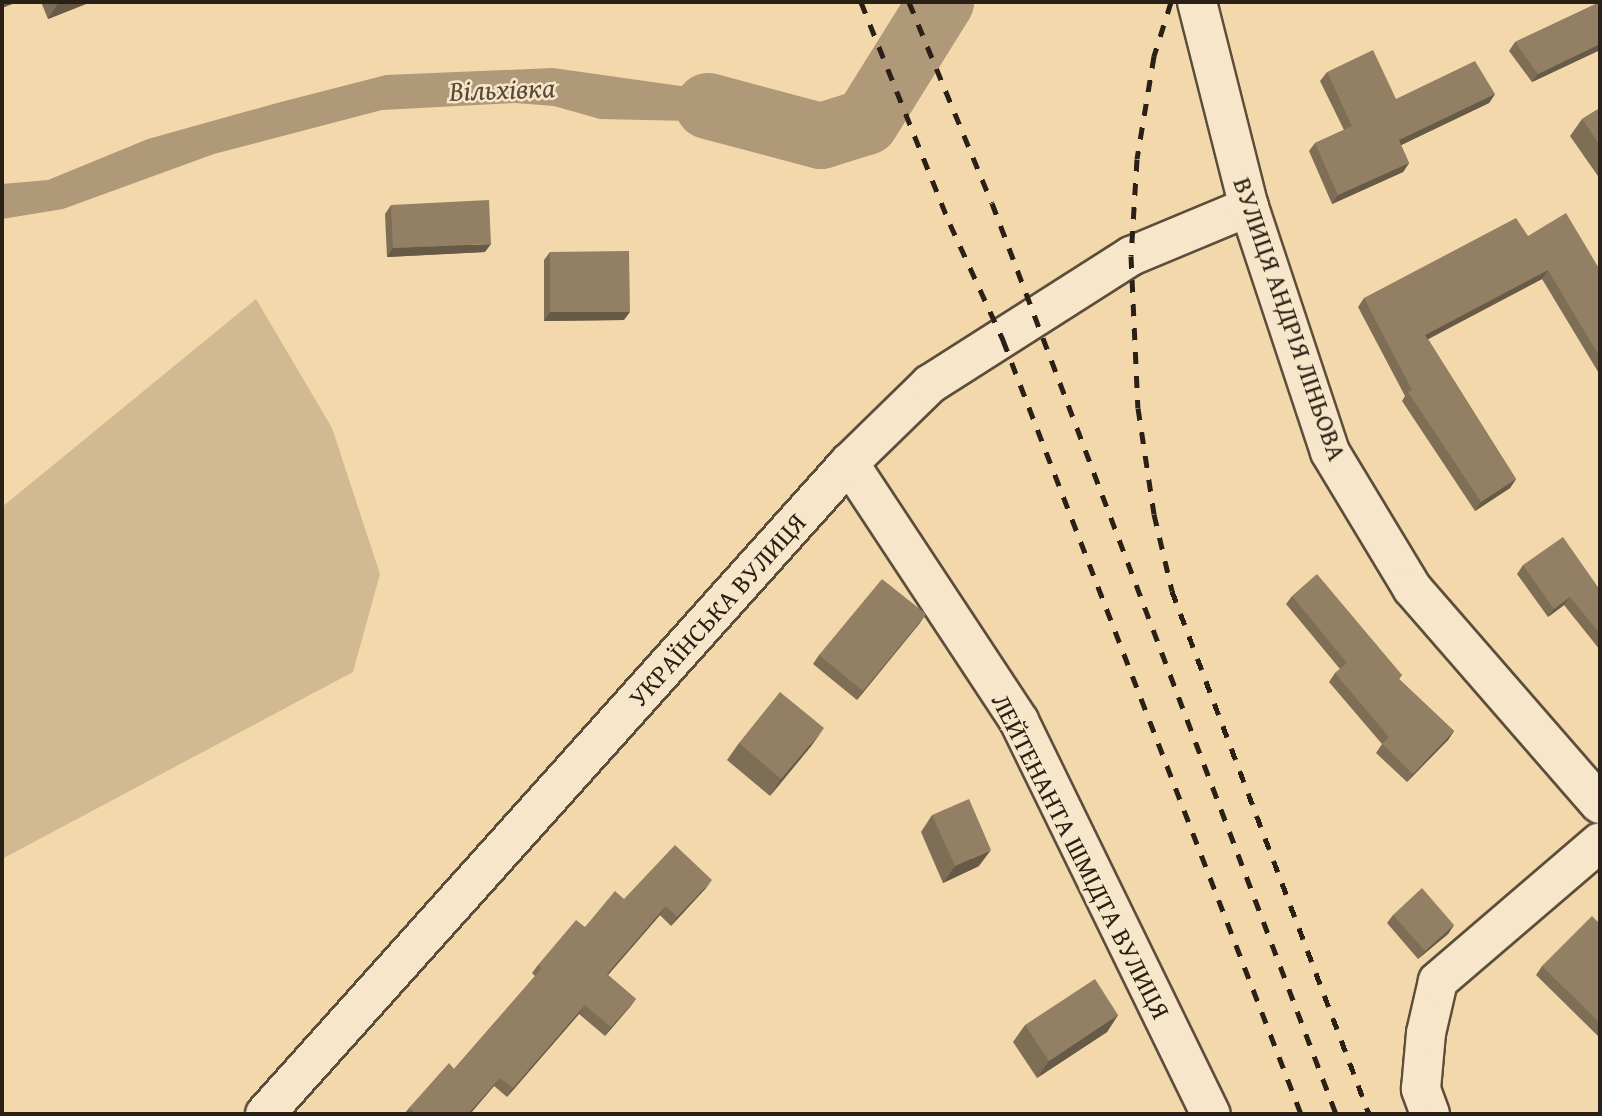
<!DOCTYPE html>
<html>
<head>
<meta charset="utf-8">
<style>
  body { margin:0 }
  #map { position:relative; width:1602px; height:1116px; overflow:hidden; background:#f3d8ac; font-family:"Gentium Book Plus",serif }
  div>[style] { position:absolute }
  .green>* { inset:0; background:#d1b992 }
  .water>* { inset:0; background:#af9979 }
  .river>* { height:66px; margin:-33px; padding:0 33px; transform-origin:33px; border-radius:33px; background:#af9979 }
  .roads { filter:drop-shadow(2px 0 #5c4e3b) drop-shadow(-2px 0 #5c4e3b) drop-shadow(0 2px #5c4e3b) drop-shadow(0 -2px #5c4e3b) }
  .minor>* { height:38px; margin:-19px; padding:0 19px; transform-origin:19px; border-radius:19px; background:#f7e6c9 }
  .tertiary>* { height:38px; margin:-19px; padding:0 19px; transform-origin:19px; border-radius:19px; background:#f7e6c9 }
  .rail>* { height:5px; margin-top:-2.5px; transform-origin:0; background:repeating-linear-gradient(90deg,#2a2015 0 12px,transparent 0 24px) }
  .wall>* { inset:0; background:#7e6e56 }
  .shaded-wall>* { inset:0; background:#675a46 }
  .building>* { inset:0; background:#938064 }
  span { translate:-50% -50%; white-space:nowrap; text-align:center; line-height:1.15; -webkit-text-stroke:5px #f7e6c9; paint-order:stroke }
  .street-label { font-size:26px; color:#2a2015 }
  .water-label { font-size:28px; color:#594a38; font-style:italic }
  .frame { position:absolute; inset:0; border:4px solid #2a2015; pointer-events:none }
</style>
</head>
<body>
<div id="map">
  <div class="green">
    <i style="clip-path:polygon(256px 299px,332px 428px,380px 574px,353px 672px,2px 859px,2px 507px)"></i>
  </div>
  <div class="water">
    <i style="clip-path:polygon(553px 68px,773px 99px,805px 110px,790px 140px,734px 122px,600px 119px,554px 106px,515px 103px,382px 110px,214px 154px,63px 209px,2px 219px,2px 184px,48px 180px,148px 139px,277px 103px,386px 75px)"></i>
  </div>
  <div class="river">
    <i style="left:708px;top:106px;width:117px;rotate:14.9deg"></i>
    <i style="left:821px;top:136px;width:47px;rotate:-17.3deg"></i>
    <i style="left:866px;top:122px;width:142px;rotate:-58deg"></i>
  </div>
  <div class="roads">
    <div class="minor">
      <i style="left:849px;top:463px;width:309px;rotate:56.6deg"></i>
      <i style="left:1019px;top:721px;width:437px;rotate:64deg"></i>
      <i style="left:265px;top:1114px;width:875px;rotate:-48.11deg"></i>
      <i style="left:849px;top:463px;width:113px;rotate:-44.3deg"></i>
      <i style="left:930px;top:384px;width:238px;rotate:-32.5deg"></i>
      <i style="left:1131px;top:256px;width:128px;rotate:-22.6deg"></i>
      <i style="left:1430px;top:1114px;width:27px;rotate:-110deg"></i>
      <i style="left:1421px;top:1089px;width:56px;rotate:-84.9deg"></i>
      <i style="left:1426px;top:1033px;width:53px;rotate:-77deg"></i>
      <i style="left:1438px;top:981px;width:213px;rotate:-40.6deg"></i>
    </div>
    <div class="tertiary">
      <i style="left:1197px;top:2px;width:211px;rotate:75.8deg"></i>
      <i style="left:1249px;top:207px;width:258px;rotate:71.7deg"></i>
      <i style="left:1330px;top:452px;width:159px;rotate:58.9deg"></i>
      <i style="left:1412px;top:588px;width:286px;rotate:49deg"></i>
    </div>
  </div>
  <div class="rail">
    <i style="left:861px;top:2px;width:239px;rotate:68.2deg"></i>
    <i style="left:950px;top:224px;width:128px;rotate:65.4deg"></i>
    <i style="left:1003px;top:340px;width:829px;rotate:68.94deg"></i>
    <i style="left:909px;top:2px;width:217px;rotate:67.6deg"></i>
    <i style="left:992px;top:203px;width:974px;rotate:69.31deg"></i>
    <i style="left:1171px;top:2px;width:57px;rotate:107.5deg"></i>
    <i style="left:1154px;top:56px;width:104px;rotate:99.4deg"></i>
    <i style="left:1137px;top:159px;width:97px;rotate:93.5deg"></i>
    <i style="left:1131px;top:256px;width:152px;rotate:87.4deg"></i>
    <i style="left:1138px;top:408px;width:107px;rotate:81.4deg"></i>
    <i style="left:1154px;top:514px;width:79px;rotate:76.8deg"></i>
    <i style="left:1172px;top:591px;width:559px;rotate:69.36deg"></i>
  </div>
  <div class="wall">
    <i style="clip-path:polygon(41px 2px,91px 2px,48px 19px)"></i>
    <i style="clip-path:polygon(1600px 2px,1600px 50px,1532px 82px,1509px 51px,1515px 42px)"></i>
    <i style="clip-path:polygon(1327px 72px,1396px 99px,1495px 94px,1489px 103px,1401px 145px,1409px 163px,1403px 172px,1332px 204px,1309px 151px,1315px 143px,1344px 130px,1320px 81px)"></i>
    <i style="clip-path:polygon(1600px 108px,1600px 179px,1570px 136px,1582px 119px)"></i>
    <i style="clip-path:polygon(391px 205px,485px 252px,387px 257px,385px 214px)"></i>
    <i style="clip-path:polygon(1528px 236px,1600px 270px,1600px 375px,1542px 279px,1428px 339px,1516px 479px,1510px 488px,1475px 511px,1402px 401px,1405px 396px,1358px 307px,1364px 298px)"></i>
    <i style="clip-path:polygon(550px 252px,624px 320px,544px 321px,544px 260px)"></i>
    <i style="clip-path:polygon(1523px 565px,1600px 590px,1600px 650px,1564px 605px,1548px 617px,1517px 574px)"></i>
    <i style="clip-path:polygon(1292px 596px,1402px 675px,1399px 679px,1454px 731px,1448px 740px,1407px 782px,1376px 753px,1382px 744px,1329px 682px,1335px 673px,1340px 669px,1286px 604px)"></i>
    <i style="clip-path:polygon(926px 614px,857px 700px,813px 664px,819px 655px)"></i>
    <i style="clip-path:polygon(739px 743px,812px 745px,770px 796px,727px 760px)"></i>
    <i style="clip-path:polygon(932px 815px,979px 866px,943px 883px,921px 832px)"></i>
    <i style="clip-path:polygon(706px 888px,671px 926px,660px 915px,608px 975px,636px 999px,605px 1036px,579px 1014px,507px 1097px,494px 1086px,470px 1114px,404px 1114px,409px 1108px,454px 1069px,535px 976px,532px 973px,538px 965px,585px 927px,624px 899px)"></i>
    <i style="clip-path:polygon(1393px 915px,1454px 925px,1448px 934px,1418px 959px,1387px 923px)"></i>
    <i style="clip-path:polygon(1600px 924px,1600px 1038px,1536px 975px,1542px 966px)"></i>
    <i style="clip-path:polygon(1118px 1015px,1107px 1032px,1037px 1078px,1013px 1042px,1025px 1025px)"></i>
  </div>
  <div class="shaded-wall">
    <i style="clip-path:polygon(2px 2px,18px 2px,2px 8px)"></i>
    <i style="clip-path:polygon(59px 2px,91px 2px,48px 19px)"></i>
    <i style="clip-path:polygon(1600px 44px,1600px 50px,1532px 82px,1538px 74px)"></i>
    <i style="clip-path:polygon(1495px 94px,1489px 103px,1393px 149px,1399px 140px)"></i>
    <i style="clip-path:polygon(1409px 163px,1403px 172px,1332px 204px,1338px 195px)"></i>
    <i style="clip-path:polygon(491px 244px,485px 252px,387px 257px,393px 248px)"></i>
    <i style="clip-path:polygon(1548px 270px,1542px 279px,1419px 344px,1425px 335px)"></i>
    <i style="clip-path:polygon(550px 312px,630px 312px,624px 320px,544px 321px)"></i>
    <i style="clip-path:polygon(1516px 479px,1510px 488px,1475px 511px,1481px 502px)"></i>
    <i style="clip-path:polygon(1570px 597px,1564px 605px,1548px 617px,1554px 609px)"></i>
    <i style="clip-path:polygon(926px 614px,920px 623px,857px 700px,863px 691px)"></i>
    <i style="clip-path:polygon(824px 728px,812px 745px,770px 796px,781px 779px)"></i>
    <i style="clip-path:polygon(1454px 731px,1448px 740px,1407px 782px,1413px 774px)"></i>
    <i style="clip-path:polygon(991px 850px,979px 866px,943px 883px,955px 866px)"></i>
    <i style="clip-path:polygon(712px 880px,706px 888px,671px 926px,677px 917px)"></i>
    <i style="clip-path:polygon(666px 906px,660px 915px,601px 983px,607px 974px)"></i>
    <i style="clip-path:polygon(1454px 925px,1448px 934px,1418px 959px,1425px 951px)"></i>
    <i style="clip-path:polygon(636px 999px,630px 1007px,605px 1036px,611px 1027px)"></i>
    <i style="clip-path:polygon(585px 1005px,579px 1014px,507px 1097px,513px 1088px)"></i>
    <i style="clip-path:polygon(1118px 1015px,1107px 1032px,1037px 1078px,1049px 1061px)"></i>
    <i style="clip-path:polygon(500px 1078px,494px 1086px,470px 1114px,468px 1114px)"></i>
  </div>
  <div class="building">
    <i style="clip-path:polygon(1600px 2px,1600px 44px,1538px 74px,1515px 42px)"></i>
    <i style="clip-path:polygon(1373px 50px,1396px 99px,1475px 61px,1495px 94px,1399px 140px,1409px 163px,1338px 195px,1315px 143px,1352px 126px,1327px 72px)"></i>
    <i style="clip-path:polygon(1600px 108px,1600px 145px,1582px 119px)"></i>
    <i style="clip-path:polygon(489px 200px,491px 244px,393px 248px,391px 205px)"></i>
    <i style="clip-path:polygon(1566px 213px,1600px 270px,1600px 357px,1548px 270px,1425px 335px,1516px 479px,1481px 502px,1408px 392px,1412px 390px,1364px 298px,1516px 218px,1528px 236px)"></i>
    <i style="clip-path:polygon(629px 251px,630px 312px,550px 312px,550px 252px)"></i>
    <i style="clip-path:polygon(1563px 537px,1600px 590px,1600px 634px,1570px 597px,1554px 609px,1523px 565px)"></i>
    <i style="clip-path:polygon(1317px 574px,1402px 675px,1398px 678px,1454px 731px,1413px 774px,1382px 744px,1389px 737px,1335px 673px,1347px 663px,1292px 596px)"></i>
    <i style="clip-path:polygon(882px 579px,926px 614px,863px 691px,819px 655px)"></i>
    <i style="clip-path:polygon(780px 692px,824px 728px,781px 779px,739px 743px)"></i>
    <i style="clip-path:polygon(969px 799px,991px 850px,955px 866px,932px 815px)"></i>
    <i style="clip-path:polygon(675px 845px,712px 880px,677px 917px,666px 906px,607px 974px,636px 999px,611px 1027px,585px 1005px,513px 1088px,500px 1078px,468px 1114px,416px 1114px,409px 1108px,449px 1063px,454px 1069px,542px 968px,538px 965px,576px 920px,585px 927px,615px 891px,624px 899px)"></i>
    <i style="clip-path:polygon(1422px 888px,1454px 925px,1425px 951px,1393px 915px)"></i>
    <i style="clip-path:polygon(1592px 916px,1600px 924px,1600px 1023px,1542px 966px)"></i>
    <i style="clip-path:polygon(1095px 979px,1118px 1015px,1049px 1061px,1025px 1025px)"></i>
  </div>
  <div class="street-label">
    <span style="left:1290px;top:319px;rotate:71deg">ВУЛИЦЯ АНДРІЯ ЛІНЬОВА</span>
    <span style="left:717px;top:610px;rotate:-48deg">УКРАЇНСЬКА ВУЛИЦЯ</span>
    <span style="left:1081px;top:856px;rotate:63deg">ЛЕЙТЕНАНТА ШМІДТА ВУЛИЦЯ</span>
  </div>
  <div class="water-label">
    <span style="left:502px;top:89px;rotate:-2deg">Вільхівка</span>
  </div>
  <div class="frame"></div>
</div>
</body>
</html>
